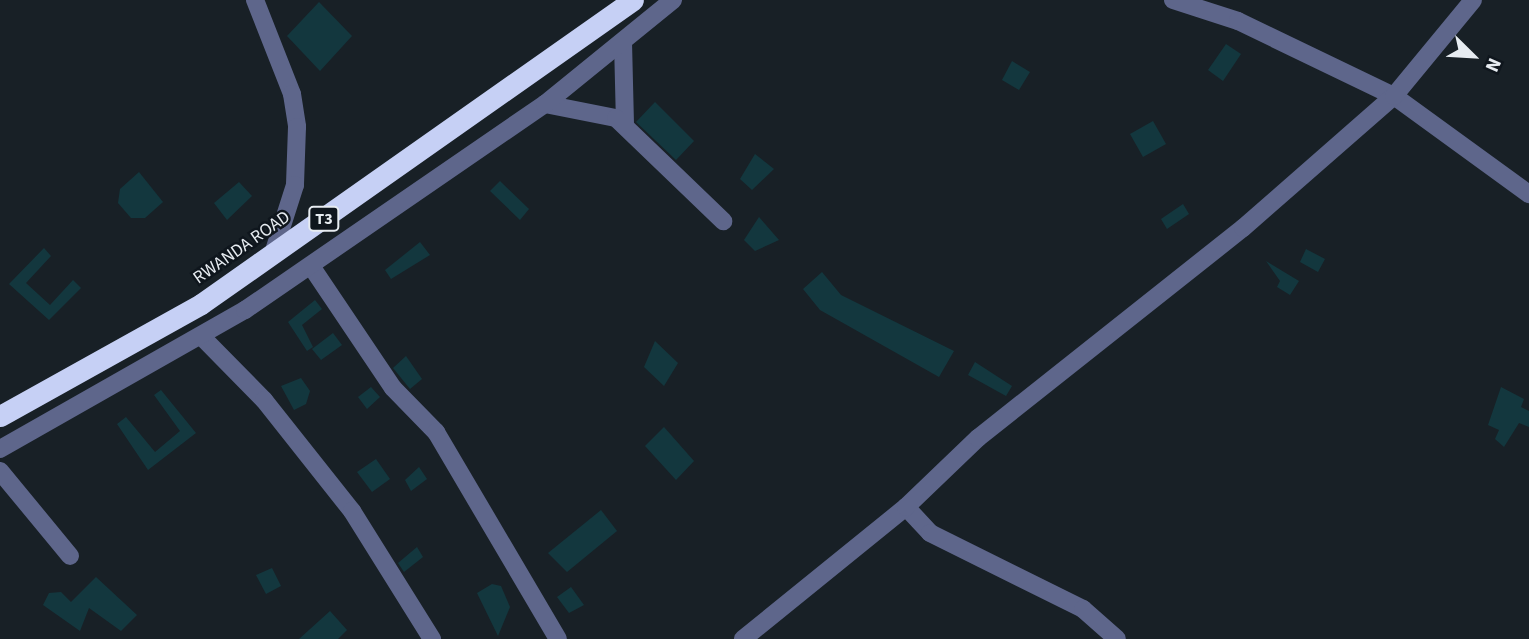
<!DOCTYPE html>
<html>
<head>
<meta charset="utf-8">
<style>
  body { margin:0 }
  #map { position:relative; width:1529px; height:639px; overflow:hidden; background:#182026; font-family:"Source Sans 3",sans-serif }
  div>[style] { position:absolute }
  .building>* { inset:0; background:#13373e }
  .minor>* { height:18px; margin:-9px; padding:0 9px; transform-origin:9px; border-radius:9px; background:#5e668b }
  .highway>* { height:21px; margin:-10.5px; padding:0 10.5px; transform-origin:10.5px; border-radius:10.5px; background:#c6d0f5 }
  span { translate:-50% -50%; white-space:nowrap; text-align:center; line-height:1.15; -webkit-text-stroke:5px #0f161d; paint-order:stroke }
  .shield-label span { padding:2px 5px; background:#0f161d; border:2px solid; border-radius:5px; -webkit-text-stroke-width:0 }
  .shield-label { font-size:16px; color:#e7ecf1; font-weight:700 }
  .street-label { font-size:18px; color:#e7ecf1 }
  .north { position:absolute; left:1438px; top:21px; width:70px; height:70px; -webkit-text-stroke:5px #0f161d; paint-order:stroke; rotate:114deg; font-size:19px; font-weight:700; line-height:28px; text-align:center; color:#e7ecf1 }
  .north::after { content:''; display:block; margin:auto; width:24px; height:32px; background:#e7ecf1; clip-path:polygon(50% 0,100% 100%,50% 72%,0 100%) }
</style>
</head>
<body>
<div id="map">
  <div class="building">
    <i style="clip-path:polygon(319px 2px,352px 36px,320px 71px,287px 36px)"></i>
    <i style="clip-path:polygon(1226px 44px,1241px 54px,1223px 81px,1208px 70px)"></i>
    <i style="clip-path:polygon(1012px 61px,1030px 72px,1019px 90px,1002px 80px)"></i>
    <i style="clip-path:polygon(655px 102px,694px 141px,676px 160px,636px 122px)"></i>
    <i style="clip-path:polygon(1153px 121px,1166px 144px,1143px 157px,1130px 134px)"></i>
    <i style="clip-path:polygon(755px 154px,774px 169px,752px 190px,740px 179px)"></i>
    <i style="clip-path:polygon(139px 172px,163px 202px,145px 218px,131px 218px,118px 203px,120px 189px)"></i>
    <i style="clip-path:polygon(500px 181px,529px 209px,520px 220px,490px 191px)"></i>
    <i style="clip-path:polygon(239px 182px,252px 196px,227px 220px,214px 203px)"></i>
    <i style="clip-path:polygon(1183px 204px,1189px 214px,1167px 229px,1161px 219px)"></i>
    <i style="clip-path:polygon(759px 217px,779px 240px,755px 251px,744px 240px)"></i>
    <i style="clip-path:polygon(420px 242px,430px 255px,391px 279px,385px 270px)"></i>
    <i style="clip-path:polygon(44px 248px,51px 256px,26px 283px,50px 305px,73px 280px,81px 288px,49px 320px,9px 284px)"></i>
    <i style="clip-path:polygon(1306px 249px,1325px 259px,1318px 272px,1300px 262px)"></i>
    <i style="clip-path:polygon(1266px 261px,1299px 281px,1290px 295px,1277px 287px,1280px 281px)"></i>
    <i style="clip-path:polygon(822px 272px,841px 295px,954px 351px,939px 377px,820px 310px,803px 289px)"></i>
    <i style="clip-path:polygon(315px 300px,322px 309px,302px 325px,313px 347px,307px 351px,288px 322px)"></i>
    <i style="clip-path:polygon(333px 333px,342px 345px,321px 360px,312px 349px)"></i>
    <i style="clip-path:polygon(655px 341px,678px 363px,664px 386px,644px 367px)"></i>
    <i style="clip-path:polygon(406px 356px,422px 379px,410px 389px,393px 368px)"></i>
    <i style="clip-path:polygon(975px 362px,1012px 386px,1006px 396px,968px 375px)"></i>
    <i style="clip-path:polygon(301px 378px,310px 391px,306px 404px,294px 410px,281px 386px)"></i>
    <i style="clip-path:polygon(371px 387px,380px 397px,367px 409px,358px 397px)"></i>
    <i style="clip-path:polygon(1501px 387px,1524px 399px,1521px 407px,1529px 411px,1529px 427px,1519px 423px,1504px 447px,1495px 439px,1499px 430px,1488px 425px)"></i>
    <i style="clip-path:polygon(161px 390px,196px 433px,148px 470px,117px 424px,126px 417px,155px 452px,180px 431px,154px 395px)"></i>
    <i style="clip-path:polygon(664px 427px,694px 461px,676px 480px,645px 446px)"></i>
    <i style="clip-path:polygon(376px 459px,390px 479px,372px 492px,357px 472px)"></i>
    <i style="clip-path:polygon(419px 467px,427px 479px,411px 491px,405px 480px)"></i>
    <i style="clip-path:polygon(601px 510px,617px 531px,567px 572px,548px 553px)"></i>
    <i style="clip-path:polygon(417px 547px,423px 557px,404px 572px,398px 563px)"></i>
    <i style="clip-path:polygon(272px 568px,281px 586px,266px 594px,256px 575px)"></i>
    <i style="clip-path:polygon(96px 577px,137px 615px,121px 631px,89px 608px,80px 631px,43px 605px,49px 593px,61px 592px,71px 602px)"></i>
    <i style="clip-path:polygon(492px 584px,501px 586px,510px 607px,498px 636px,477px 593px)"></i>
    <i style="clip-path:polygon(571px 587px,584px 605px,569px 613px,557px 597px)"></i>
    <i style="clip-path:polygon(330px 611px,347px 630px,338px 639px,299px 639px)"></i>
  </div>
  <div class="minor">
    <i style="left:255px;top:0;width:101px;rotate:68.5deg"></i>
    <i style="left:292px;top:94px;width:33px;rotate:81deg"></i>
    <i style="left:297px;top:127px;width:58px;rotate:92deg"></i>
    <i style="left:295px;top:185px;width:72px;rotate:107.7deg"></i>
    <i style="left:1173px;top:0;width:68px;rotate:17.9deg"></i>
    <i style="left:1238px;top:21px;width:173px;rotate:25.7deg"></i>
    <i style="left:1394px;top:96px;width:167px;rotate:36deg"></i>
    <i style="left:623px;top:42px;width:83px;rotate:88.6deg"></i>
    <i style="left:545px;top:104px;width:72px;rotate:11.2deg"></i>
    <i style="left:616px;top:118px;width:149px;rotate:43.9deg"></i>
    <i style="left:311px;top:266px;width:147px;rotate:56.1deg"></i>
    <i style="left:393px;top:388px;width:62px;rotate:45.7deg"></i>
    <i style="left:436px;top:432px;width:240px;rotate:59.5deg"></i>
    <i style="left:203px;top:338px;width:87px;rotate:45.5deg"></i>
    <i style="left:264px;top:400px;width:142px;rotate:51.6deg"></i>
    <i style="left:352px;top:511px;width:151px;rotate:58deg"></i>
    <i style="left:0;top:449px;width:282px;rotate:-29.6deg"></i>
    <i style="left:245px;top:310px;width:364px;rotate:-34.5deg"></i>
    <i style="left:545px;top:104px;width:165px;rotate:-39.1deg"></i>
    <i style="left:0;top:471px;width:110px;rotate:50.5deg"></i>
    <i style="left:906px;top:507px;width:35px;rotate:47deg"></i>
    <i style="left:930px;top:533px;width:171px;rotate:26.4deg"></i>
    <i style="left:1083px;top:609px;width:45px;rotate:41.4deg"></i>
    <i style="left:743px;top:639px;width:210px;rotate:-39deg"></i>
    <i style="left:906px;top:507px;width:100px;rotate:-43.8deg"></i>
    <i style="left:978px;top:438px;width:338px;rotate:-38.4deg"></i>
    <i style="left:1243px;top:228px;width:201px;rotate:-41.2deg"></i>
    <i style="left:1394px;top:96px;width:124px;rotate:-50.5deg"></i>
  </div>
  <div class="highway">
    <i style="left:0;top:416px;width:230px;rotate:-29.1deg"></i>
    <i style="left:201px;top:304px;width:528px;rotate:-35.13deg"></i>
  </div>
  <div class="shield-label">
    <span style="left:324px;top:219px">T3</span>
  </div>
  <div class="street-label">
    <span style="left:242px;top:248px;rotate:-35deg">RWANDA ROAD</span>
  </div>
  <div class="north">N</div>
</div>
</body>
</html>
